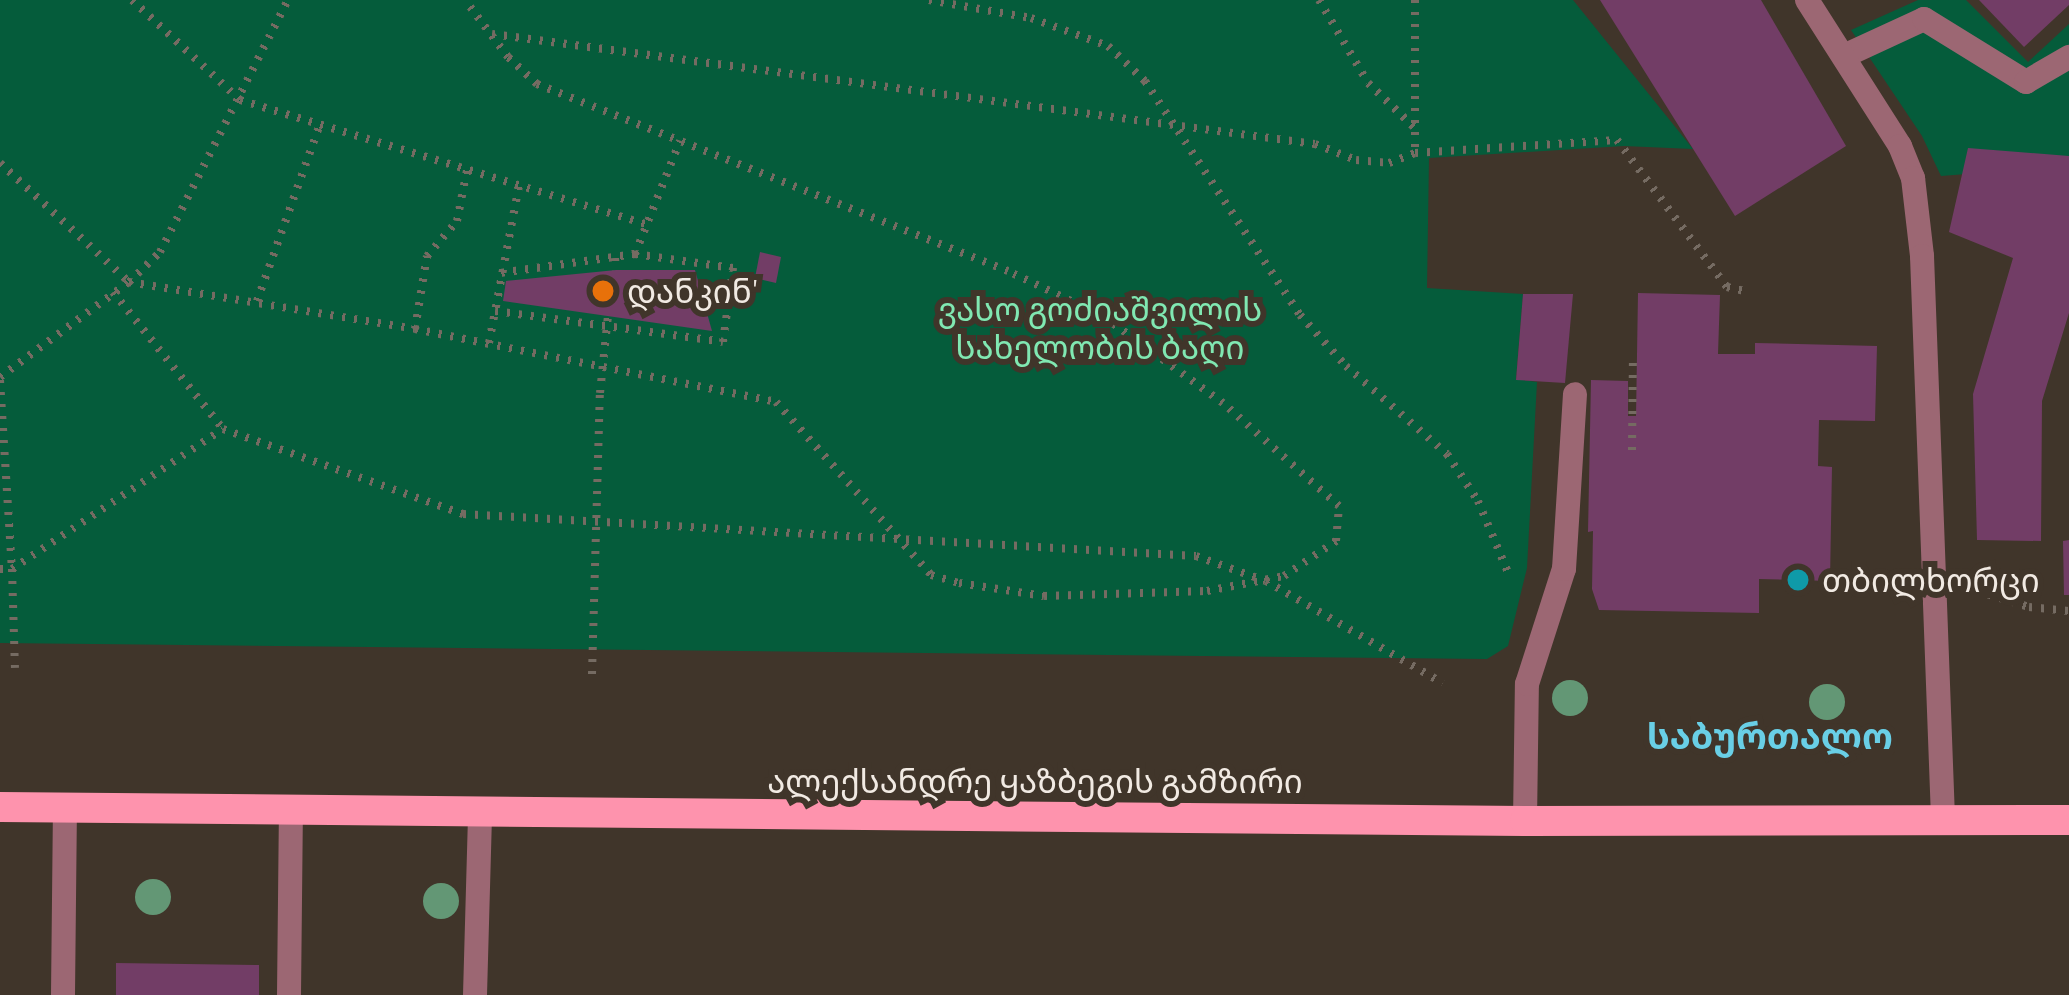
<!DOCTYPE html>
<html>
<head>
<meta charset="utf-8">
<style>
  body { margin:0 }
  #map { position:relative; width:2069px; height:995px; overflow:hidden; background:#40352a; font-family:"PT Sans Narrow","Noto Sans Georgian",sans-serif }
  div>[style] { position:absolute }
  .green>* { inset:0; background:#055c3b }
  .building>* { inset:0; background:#723d66 }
  .path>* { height:8px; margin-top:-4px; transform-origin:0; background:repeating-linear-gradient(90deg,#756b62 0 3px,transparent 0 12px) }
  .lane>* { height:24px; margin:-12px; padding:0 12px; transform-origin:12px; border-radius:12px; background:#9c6773 }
  .street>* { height:24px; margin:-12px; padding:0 12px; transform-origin:12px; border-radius:12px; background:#9c6773 }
  .primary>* { height:30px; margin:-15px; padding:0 15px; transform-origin:15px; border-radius:15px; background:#fe93ad }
  .trees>* { width:36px; height:36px; margin:-18px; border-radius:50%; background:#639775 }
  .dots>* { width:33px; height:33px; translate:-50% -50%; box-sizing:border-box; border:6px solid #40352a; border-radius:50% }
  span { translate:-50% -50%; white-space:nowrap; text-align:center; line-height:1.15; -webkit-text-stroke:12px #40352a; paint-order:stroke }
  .poi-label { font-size:33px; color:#f1eae3 }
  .left { translate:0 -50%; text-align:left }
  .park-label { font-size:33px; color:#80e8b2 }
  .street-label { font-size:33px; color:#f1eae3 }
  .neighbourhood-label { font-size:36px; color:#69cfe6; font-weight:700 }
</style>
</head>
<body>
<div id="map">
  <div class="green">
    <i style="clip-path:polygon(0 0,1573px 0,1693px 149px,1624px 146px,1429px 158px,1427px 288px,1523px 294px,1516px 379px,1537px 382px,1527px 568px,1508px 646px,1487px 659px,0 643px)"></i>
    <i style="clip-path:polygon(1918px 0,1966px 0,2028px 62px,2069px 24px,2069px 166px,1941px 176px,1922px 136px,1851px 30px)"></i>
  </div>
  <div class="building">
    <i style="clip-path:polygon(1600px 0,1761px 0,1846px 146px,1735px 216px)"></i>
    <i style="clip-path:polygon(1979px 0,2069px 0,2069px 5px,2024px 47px)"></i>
    <i style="clip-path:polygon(1968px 148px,2069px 156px,2069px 313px,2042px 401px,2041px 541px,1977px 540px,1973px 394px,2013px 258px,1949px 232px)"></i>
    <i style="clip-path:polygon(760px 252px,781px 257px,776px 283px,755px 278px)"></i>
    <i style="clip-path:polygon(616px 270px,695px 270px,712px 331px,503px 301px,506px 281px)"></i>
    <i style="clip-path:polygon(1638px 293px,1720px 295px,1718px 354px,1755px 354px,1755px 343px,1877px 346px,1875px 421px,1819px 420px,1818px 466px,1832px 467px,1830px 581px,1759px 579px,1759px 613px,1599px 610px,1592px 589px,1593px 531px,1588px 532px,1591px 380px,1628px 381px,1628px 416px,1636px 416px)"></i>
    <i style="clip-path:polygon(1523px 294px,1573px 294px,1565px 383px,1516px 380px)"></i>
    <i style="clip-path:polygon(2069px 540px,2069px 595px,2064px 595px,2063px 541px)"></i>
    <i style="clip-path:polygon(116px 963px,259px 965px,259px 995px,116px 995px)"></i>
  </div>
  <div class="path">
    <i style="left:132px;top:0;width:147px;rotate:42.8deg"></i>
    <i style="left:240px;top:100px;width:424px;rotate:17deg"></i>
    <i style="left:929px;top:0;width:104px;rotate:10deg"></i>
    <i style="left:1031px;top:18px;width:82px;rotate:20deg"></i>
    <i style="left:1108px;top:46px;width:51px;rotate:43.4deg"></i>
    <i style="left:1145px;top:81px;width:281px;rotate:56.5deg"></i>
    <i style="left:1300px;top:315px;width:69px;rotate:48deg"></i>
    <i style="left:1346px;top:366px;width:134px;rotate:41.1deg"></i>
    <i style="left:1447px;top:454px;width:56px;rotate:56.6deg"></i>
    <i style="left:1478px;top:501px;width:82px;rotate:67.2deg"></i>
    <i style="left:1319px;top:0;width:96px;rotate:59.4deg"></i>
    <i style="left:1368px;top:83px;width:65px;rotate:43.8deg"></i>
    <i style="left:1415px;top:0;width:153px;rotate:90deg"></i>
    <i style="left:492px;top:34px;width:830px;rotate:7.61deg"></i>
    <i style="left:1315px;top:144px;width:44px;rotate:21.3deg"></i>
    <i style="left:1356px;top:160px;width:33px;rotate:5deg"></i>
    <i style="left:1389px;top:163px;width:28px;rotate:-21deg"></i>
    <i style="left:1415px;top:153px;width:202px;rotate:-3.7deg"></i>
    <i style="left:1617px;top:140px;width:184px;rotate:53.2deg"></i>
    <i style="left:1727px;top:287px;width:23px;rotate:13deg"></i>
    <i style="left:0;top:163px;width:176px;rotate:42.7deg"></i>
    <i style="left:129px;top:282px;width:43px;rotate:-44.1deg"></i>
    <i style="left:160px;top:252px;width:283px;rotate:-63.1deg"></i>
    <i style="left:635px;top:254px;width:122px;rotate:-68.3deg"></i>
    <i style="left:615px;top:258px;width:12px;rotate:85deg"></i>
    <i style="left:113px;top:292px;width:176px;rotate:51.2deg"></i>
    <i style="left:223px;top:429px;width:255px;rotate:19.5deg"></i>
    <i style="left:463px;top:514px;width:734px;rotate:3.28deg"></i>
    <i style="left:1196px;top:556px;width:74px;rotate:19.7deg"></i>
    <i style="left:1266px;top:581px;width:204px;rotate:30deg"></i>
    <i style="left:257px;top:301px;width:188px;rotate:-70.4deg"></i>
    <i style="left:495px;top:311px;width:230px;rotate:7.7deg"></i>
    <i style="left:723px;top:342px;width:75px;rotate:-82.3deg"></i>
    <i style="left:733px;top:268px;width:99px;rotate:-171.9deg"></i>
    <i style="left:635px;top:254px;width:136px;rotate:172deg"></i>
    <i style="left:415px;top:329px;width:74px;rotate:-80.7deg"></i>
    <i style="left:427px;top:256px;width:46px;rotate:-49.4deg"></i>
    <i style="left:457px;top:221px;width:52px;rotate:-78.9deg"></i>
    <i style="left:489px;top:343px;width:160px;rotate:-79.2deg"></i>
    <i style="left:0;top:377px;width:160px;rotate:-36.4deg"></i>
    <i style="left:129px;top:282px;width:290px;rotate:9.3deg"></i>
    <i style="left:415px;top:329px;width:368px;rotate:11.4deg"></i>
    <i style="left:776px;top:402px;width:232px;rotate:48.1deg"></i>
    <i style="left:931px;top:575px;width:29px;rotate:16deg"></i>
    <i style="left:959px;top:583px;width:86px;rotate:8.7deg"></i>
    <i style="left:1044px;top:596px;width:163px;rotate:-1.8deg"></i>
    <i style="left:1207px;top:591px;width:78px;rotate:-11deg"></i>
    <i style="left:1284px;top:576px;width:63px;rotate:-33.9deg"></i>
    <i style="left:1336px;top:541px;width:35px;rotate:-85deg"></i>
    <i style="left:1339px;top:506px;width:155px;rotate:-138.4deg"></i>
    <i style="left:1223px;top:403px;width:148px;rotate:-144.1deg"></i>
    <i style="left:1103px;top:316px;width:105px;rotate:-154.7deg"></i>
    <i style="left:1008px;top:271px;width:507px;rotate:-158.35deg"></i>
    <i style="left:537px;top:84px;width:40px;rotate:-137deg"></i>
    <i style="left:508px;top:57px;width:71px;rotate:-127deg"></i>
    <i style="left:0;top:380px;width:189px;rotate:86.4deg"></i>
    <i style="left:12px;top:569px;width:253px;rotate:-33.6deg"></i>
    <i style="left:1632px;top:450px;width:92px;rotate:-89.4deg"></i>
    <i style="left:0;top:569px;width:12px"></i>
    <i style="left:12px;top:569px;width:99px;rotate:88.3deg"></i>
    <i style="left:1977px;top:591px;width:54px;rotate:17.1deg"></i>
    <i style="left:2029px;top:607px;width:40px;rotate:5.7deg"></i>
    <i style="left:592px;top:674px;width:281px;rotate:-88.4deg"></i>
    <i style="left:600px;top:393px;width:77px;rotate:-84.1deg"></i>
  </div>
  <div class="lane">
    <i style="left:1844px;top:56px;width:88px;rotate:-24.8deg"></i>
    <i style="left:1924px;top:19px;width:120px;rotate:31.7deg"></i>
    <i style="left:2026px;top:82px;width:50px;rotate:-30.2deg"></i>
    <i style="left:1525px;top:821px;width:137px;rotate:-89.2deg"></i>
    <i style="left:1527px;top:684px;width:121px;rotate:-72.2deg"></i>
    <i style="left:1564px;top:569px;width:175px;rotate:-86.4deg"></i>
    <i style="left:289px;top:995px;width:186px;rotate:-89.4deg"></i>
    <i style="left:475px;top:995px;width:182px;rotate:-88.4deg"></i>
  </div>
  <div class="street">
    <i style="left:1807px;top:0;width:173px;rotate:57.5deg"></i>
    <i style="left:1900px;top:146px;width:35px;rotate:68deg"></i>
    <i style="left:1913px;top:178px;width:79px;rotate:83.4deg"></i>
    <i style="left:1922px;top:256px;width:563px;rotate:87.86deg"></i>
    <i style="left:63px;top:995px;width:187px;rotate:-89.4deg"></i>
  </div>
  <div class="primary">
    <i style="left:0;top:807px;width:1525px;rotate:0.53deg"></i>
    <i style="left:1525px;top:821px;width:544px;rotate:-0.11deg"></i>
  </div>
  <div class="trees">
    <i style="left:1570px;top:698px"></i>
    <i style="left:1827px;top:702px"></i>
    <i style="left:153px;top:897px"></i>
    <i style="left:441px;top:901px"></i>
  </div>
  <div class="dots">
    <i style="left:603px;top:291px;background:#e8710a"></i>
    <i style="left:1798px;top:580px;background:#0f9aa8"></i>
  </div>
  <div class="poi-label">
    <span class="left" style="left:627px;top:291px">დანკინ'</span>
    <span class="left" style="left:1822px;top:580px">თბილხორცი</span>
  </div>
  <div class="park-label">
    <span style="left:1100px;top:328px">ვასო გოძიაშვილის<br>სახელობის ბაღი</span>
  </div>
  <div class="street-label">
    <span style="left:1035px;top:781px">ალექსანდრე ყაზბეგის გამზირი</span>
  </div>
  <div class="neighbourhood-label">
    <span style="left:1770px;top:736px">საბურთალო</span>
  </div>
</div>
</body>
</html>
